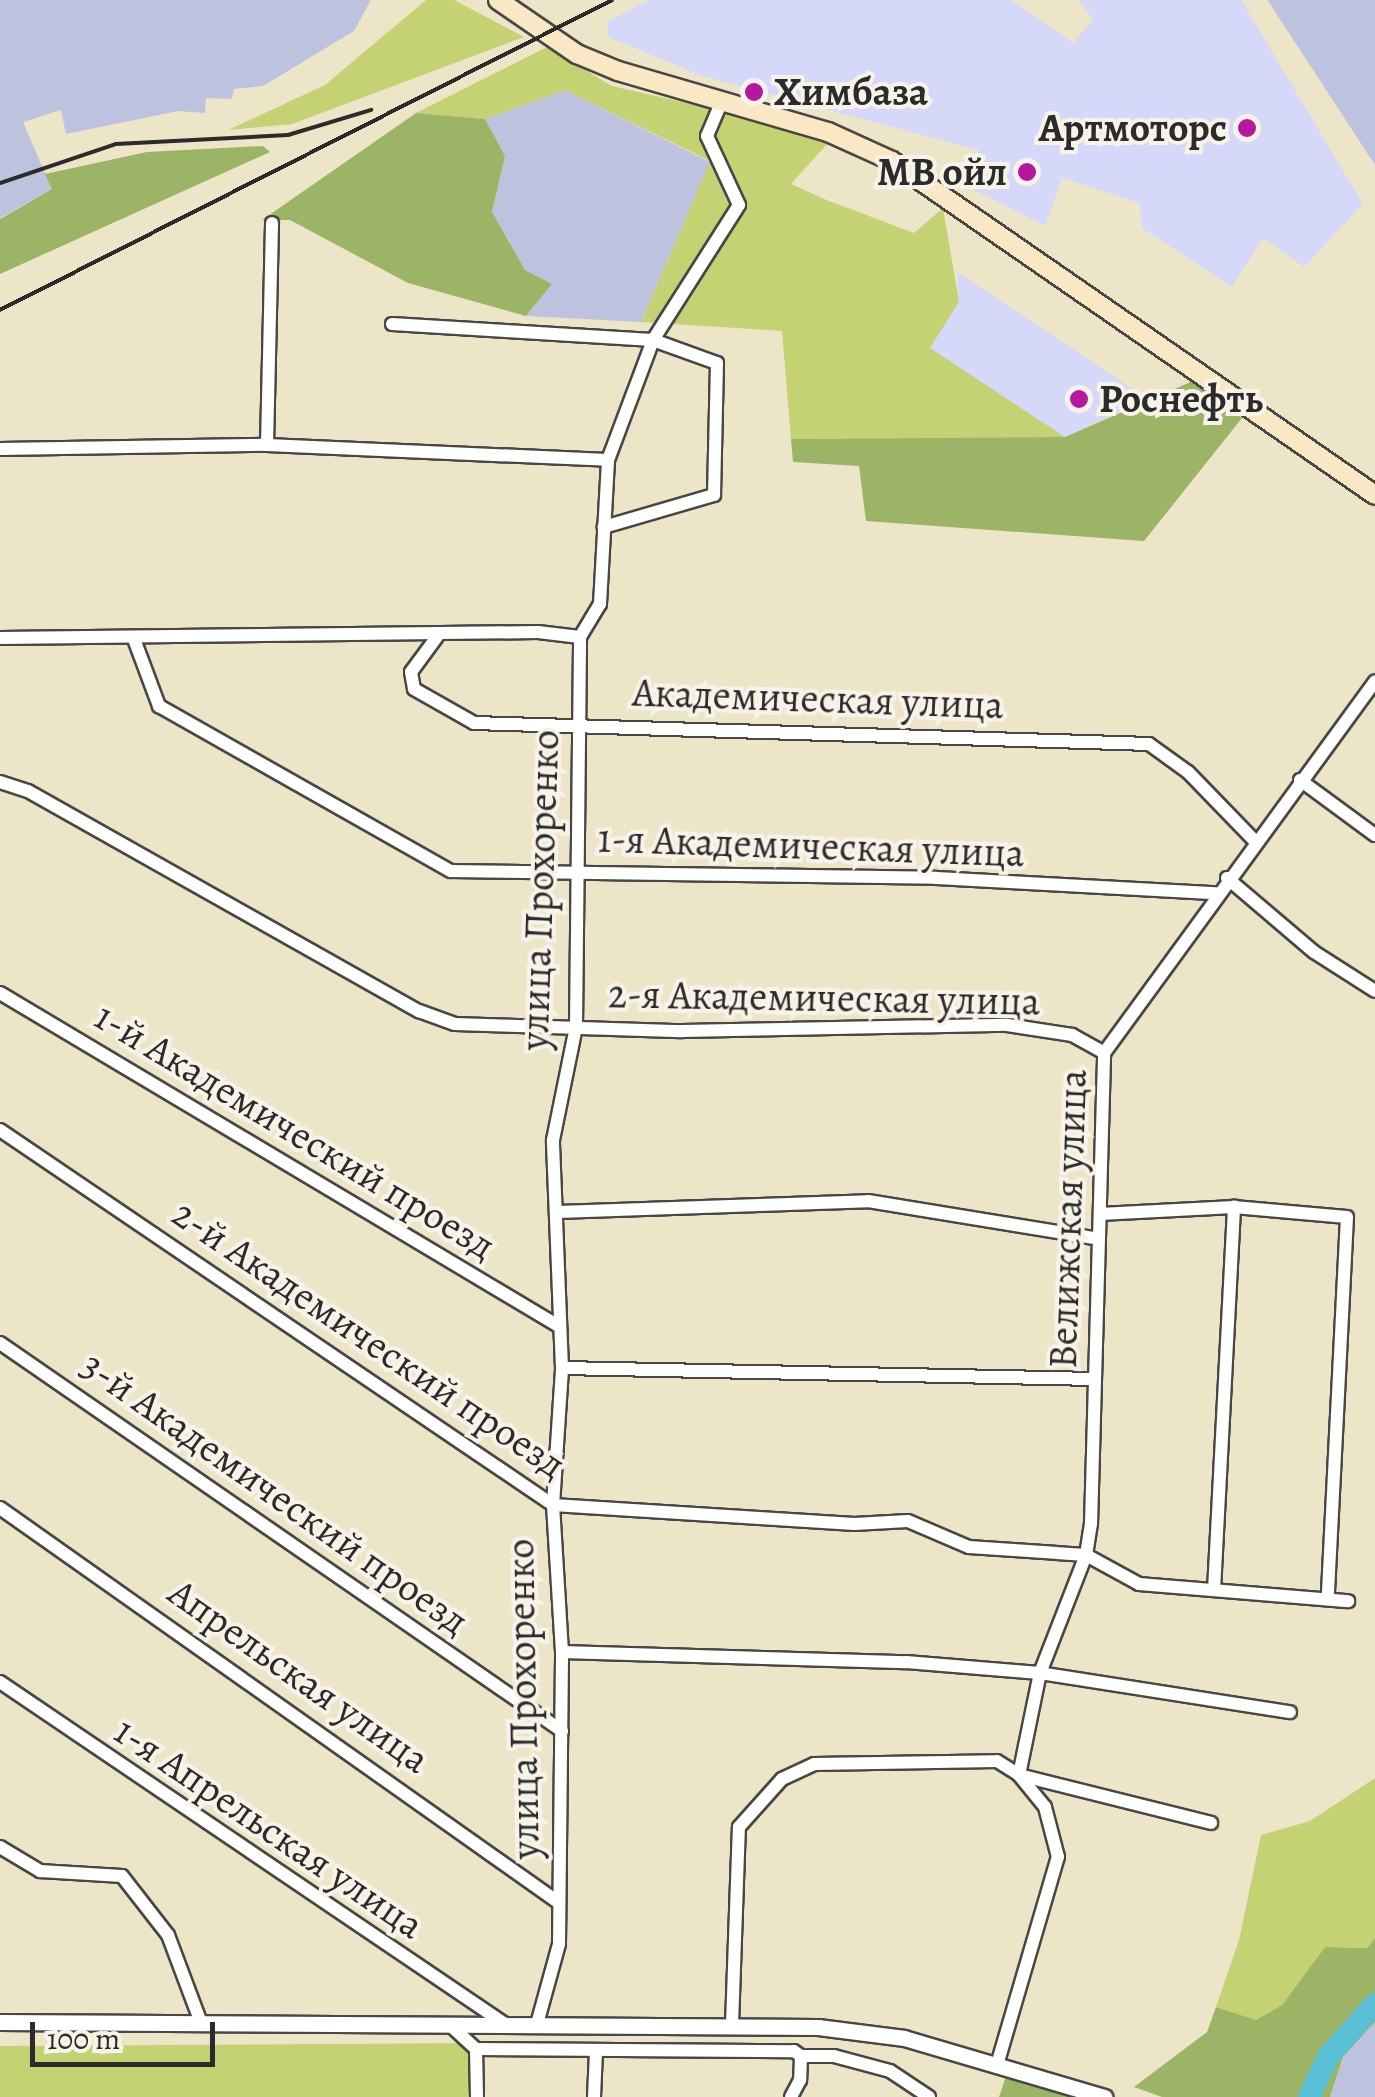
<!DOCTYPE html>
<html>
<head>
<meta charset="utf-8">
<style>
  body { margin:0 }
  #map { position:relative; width:1375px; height:2097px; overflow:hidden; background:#ede5c8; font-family:Alegreya,serif }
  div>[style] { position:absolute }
  .built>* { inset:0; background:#d5d8f9 }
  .industrial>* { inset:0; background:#bdc3de }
  .green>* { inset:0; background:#c5d273 }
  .forest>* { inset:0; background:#9cb465 }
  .river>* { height:22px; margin:-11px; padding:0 11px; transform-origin:11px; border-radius:11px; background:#58bfd5 }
  .roads { filter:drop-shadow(2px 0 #484743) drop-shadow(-2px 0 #484743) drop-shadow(0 2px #484743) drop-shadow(0 -2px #484743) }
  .minor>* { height:12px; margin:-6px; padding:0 6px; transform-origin:6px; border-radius:6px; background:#fff }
  .tertiary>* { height:15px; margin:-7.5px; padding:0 7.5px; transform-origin:7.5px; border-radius:7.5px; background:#fff }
  .secondary>* { height:18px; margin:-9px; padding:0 9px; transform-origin:9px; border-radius:9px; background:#fae7c3 }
  .rail>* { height:4px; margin:-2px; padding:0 2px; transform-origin:2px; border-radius:2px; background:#2b2b2b }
  .dots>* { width:28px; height:28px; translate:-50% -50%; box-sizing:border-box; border:5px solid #f7f3e8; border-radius:50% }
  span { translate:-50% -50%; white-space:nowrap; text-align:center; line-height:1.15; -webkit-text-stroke:8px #f7f3e8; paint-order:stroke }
  .poi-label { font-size:40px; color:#2b2b2b; font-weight:700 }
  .left { translate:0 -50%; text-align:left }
  .right { translate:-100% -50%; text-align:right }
  .street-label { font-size:40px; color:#2b2b2b }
  .scale { position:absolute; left:30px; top:2022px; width:185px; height:45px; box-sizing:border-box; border:5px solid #2b2b2b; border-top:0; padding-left:12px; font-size:30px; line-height:35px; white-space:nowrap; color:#2b2b2b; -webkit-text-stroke:8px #f7f3e8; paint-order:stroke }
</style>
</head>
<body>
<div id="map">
  <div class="built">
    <i style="clip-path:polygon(649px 0,1011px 0,1073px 43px,1093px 19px,1078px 0,1241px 0,1363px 204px,1304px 267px,1263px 238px,1232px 287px,1142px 228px,1139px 203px,1057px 176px,1062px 179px,1045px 226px,966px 186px,979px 150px,702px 76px,608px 37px,608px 21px)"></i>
    <i style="clip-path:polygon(957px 272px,1075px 350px,1147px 399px,1065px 437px,929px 348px,959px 302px)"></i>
  </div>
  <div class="industrial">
    <i style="clip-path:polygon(0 0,371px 0,354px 31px,263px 86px,234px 89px,232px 99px,206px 98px,205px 113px,178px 111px,66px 134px,61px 110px,23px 122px,52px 189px,0 218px)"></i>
    <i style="clip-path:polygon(1268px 0,1375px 0,1375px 165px,1272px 7px)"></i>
    <i style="clip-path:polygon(565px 90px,710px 162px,641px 322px,526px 316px,552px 284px,525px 270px,492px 212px,505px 156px,485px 119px)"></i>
    <i style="clip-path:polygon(1375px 2022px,1375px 2097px,1330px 2097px,1343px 2057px)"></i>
  </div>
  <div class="green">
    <i style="clip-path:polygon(426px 0,454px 0,524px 37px,292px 124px,228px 130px,325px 85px)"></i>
    <i style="clip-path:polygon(547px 47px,612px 86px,756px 119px,827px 144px,791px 184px,824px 199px,914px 233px,943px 208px,959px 302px,930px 348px,1065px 437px,791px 439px,782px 331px,641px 322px,710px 161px,565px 90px,485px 119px,416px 113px)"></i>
    <i style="clip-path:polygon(1375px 1778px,1375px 1938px,1367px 1948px,1325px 1947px,1282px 2005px,1256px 2020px,1216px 2007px,1239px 1940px,1261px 1835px,1310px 1821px)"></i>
    <i style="clip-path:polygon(484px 2043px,483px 2097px,0 2097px,0 2046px)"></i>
  </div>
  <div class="forest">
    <i style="clip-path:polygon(416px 113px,485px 119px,505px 156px,492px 212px,525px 270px,552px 284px,526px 316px,408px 283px,290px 220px,262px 220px)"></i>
    <i style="clip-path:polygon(263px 146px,270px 152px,0 274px,0 219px,52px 189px,45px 174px,147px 152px)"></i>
    <i style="clip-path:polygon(1195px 380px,1242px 418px,1144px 541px,866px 521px,859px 466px,793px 462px,791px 439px,1065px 437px)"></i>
    <i style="clip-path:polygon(1375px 1938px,1375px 2022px,1343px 2057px,1330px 2097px,1162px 2097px,1134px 2087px,1207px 2032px,1216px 2007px,1256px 2020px,1282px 2005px,1325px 1947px,1367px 1948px)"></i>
    <i style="clip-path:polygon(1006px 2076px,1077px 2097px,999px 2097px)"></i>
  </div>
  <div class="river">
    <i style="left:1309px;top:2097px;width:44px;rotate:-64.6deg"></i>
    <i style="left:1328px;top:2057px;width:71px;rotate:-48.4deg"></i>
  </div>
  <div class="roads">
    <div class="minor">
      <i style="left:392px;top:324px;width:261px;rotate:3.5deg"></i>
      <i style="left:653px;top:340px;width:68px;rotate:19.8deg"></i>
      <i style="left:717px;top:363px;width:132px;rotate:91.3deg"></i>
      <i style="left:714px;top:495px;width:115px;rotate:163.8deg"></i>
      <i style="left:267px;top:445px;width:222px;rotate:-88.7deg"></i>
      <i style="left:0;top:449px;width:267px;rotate:-0.9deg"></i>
      <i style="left:267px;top:445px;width:341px;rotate:2.5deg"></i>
      <i style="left:439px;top:634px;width:47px;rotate:126.4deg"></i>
      <i style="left:411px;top:672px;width:17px;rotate:80deg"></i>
      <i style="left:414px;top:689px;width:69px;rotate:29.5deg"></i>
      <i style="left:474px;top:723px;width:675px;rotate:1.78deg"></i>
      <i style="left:1149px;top:744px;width:48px;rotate:35.7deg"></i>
      <i style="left:1188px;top:772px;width:95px;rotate:45.9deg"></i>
      <i style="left:0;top:638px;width:538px;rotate:-0.64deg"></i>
      <i style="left:538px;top:632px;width:42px;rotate:6.8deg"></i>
      <i style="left:134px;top:639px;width:72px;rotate:69.5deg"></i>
      <i style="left:159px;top:706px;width:335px;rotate:29.5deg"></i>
      <i style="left:451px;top:871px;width:485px;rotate:0.8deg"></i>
      <i style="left:936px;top:878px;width:280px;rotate:3.1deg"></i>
      <i style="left:1300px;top:780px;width:93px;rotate:36.3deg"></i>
      <i style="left:0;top:782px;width:29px;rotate:18deg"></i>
      <i style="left:28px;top:791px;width:449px;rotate:29.4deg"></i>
      <i style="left:419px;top:1011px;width:38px;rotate:20deg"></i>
      <i style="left:455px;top:1024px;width:227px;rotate:1.8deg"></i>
      <i style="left:682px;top:1031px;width:325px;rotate:-1.1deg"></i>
      <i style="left:1007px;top:1025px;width:66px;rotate:8.7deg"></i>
      <i style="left:1072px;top:1035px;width:37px;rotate:29deg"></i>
      <i style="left:1227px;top:878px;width:114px;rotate:40.4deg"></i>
      <i style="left:1314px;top:952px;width:72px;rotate:32.6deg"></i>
      <i style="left:0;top:993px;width:648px;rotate:30.8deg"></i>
      <i style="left:0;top:1130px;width:668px;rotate:34.14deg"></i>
      <i style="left:553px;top:1505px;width:302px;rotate:3.6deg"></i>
      <i style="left:854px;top:1524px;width:54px;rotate:-3.2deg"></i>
      <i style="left:908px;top:1521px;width:66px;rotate:23.1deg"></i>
      <i style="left:969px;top:1547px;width:117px;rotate:3.9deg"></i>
      <i style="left:1086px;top:1555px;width:60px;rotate:28.7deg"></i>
      <i style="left:1139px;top:1584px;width:210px;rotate:4.7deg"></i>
      <i style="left:558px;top:1212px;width:310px;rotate:-2deg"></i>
      <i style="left:868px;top:1201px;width:234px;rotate:9.3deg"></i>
      <i style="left:1100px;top:1214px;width:134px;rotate:-3deg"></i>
      <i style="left:1234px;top:1207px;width:113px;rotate:5.1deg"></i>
      <i style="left:1347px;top:1217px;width:381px;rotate:92.9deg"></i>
      <i style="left:0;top:1343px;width:683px;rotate:34.62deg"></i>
      <i style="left:562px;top:1368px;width:533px;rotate:1.18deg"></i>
      <i style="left:0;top:1508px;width:683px;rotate:35.23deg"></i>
      <i style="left:1214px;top:1590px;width:384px;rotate:-87deg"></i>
      <i style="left:562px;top:1652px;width:344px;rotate:1.7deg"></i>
      <i style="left:906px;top:1662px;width:134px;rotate:4.7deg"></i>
      <i style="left:1040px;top:1673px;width:253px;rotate:8.9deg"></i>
      <i style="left:0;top:1682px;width:610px;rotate:34.11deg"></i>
      <i style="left:0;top:1847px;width:47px;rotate:31deg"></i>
      <i style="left:40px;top:1871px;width:82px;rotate:3.5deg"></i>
      <i style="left:122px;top:1876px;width:75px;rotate:52.1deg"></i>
      <i style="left:168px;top:1935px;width:94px;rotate:69.4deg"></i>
      <i style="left:449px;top:2024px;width:37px;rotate:43deg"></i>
      <i style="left:476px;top:2049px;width:48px;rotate:88.8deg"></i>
      <i style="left:537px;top:2024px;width:83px;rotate:-74.6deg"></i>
      <i style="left:559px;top:1944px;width:292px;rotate:-89.4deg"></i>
      <i style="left:562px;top:1652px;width:147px;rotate:-93.5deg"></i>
      <i style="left:553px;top:1505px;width:137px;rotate:-86.2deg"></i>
      <i style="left:562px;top:1368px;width:228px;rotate:-92.3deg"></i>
      <i style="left:553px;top:1140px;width:115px;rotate:-78.5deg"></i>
      <i style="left:576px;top:1027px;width:390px;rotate:-89.4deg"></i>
      <i style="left:580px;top:637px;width:39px;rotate:-59deg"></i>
      <i style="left:600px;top:604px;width:144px;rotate:-86.8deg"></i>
      <i style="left:608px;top:460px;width:128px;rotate:-69.4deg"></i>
      <i style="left:653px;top:340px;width:160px;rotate:-57.5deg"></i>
      <i style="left:739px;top:205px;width:76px;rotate:-114.9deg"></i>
      <i style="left:707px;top:136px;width:38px;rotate:-67deg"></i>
      <i style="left:732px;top:2025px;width:198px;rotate:-88deg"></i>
      <i style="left:739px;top:1827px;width:64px;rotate:-48.1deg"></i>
      <i style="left:782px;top:1779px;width:35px;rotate:-25deg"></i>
      <i style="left:814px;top:1764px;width:183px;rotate:-0.9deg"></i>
      <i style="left:997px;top:1761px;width:26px;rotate:32deg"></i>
      <i style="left:1019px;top:1775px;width:198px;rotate:14deg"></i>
      <i style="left:476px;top:2049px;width:318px;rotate:0.4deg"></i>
      <i style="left:794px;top:2051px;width:9px;rotate:36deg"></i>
      <i style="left:801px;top:2056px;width:24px;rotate:92deg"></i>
      <i style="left:800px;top:2080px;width:19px;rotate:118deg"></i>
      <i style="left:801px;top:2056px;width:33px"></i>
      <i style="left:834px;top:2056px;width:58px;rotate:15deg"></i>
      <i style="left:890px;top:2071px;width:47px;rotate:33.7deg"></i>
      <i style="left:997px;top:2065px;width:217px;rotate:-73.7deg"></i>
      <i style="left:1058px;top:1857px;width:52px;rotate:-104.6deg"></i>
      <i style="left:1045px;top:1807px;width:41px;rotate:-129.1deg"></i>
      <i style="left:1019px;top:1775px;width:104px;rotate:-78.4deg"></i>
      <i style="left:1040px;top:1673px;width:127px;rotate:-68.7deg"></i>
      <i style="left:1086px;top:1555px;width:31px;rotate:-81deg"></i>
      <i style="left:1091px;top:1524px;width:471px;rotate:-88.4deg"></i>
      <i style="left:1104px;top:1053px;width:460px;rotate:-53.9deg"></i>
      <i style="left:594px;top:2097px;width:46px;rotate:-87.5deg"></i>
    </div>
    <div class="tertiary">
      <i style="left:0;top:2022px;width:818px;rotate:0.35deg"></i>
      <i style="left:818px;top:2027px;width:87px;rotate:7.3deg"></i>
      <i style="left:904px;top:2038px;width:209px;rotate:16.4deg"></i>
    </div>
    <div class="secondary">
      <i style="left:498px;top:0;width:96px;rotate:34.4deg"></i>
      <i style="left:577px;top:54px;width:44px;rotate:22.5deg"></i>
      <i style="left:618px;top:71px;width:219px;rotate:16.2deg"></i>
      <i style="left:828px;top:132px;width:70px;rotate:24.4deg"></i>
      <i style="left:892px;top:161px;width:587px;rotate:34.66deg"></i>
    </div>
  </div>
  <div class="rail">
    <i style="left:0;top:183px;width:122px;rotate:-18.6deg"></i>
    <i style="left:116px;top:144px;width:172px;rotate:-3deg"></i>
    <i style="left:288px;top:135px;width:87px;rotate:-16.8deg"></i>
    <i style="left:0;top:310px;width:686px;rotate:-26.86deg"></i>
  </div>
  <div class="dots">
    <i style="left:754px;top:92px;background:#b5179e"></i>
    <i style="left:1247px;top:128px;background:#b5179e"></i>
    <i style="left:1027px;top:172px;background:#b5179e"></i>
    <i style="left:1079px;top:399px;background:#b5179e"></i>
  </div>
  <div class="poi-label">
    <span class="left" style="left:774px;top:92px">Химбаза</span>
    <span class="right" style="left:1227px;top:128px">Артмоторс</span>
    <span class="right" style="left:1007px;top:172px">МВ ойл</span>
    <span class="left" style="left:1099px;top:399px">Роснефть</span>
  </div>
  <div class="street-label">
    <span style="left:818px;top:699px;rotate:2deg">Академическая улица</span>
    <span style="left:811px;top:846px;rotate:2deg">1-я Академическая улица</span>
    <span style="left:540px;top:890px;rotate:-88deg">улица Прохоренко</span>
    <span style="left:824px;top:998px;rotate:1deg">2-я Академическая улица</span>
    <span style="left:295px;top:1131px;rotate:31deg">1-й Академический проезд</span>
    <span style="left:1068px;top:1219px;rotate:-88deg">Велижская улица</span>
    <span style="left:369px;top:1339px;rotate:34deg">2-й Академический проезд</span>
    <span style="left:275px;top:1493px;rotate:35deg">3-й Академический проезд</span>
    <span style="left:299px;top:1676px;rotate:35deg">Апрельская улица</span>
    <span style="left:523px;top:1699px;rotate:-91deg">улица Прохоренко</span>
    <span style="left:269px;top:1828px;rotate:34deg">1-я Апрельская улица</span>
  </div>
  <div class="scale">100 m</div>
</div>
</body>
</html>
